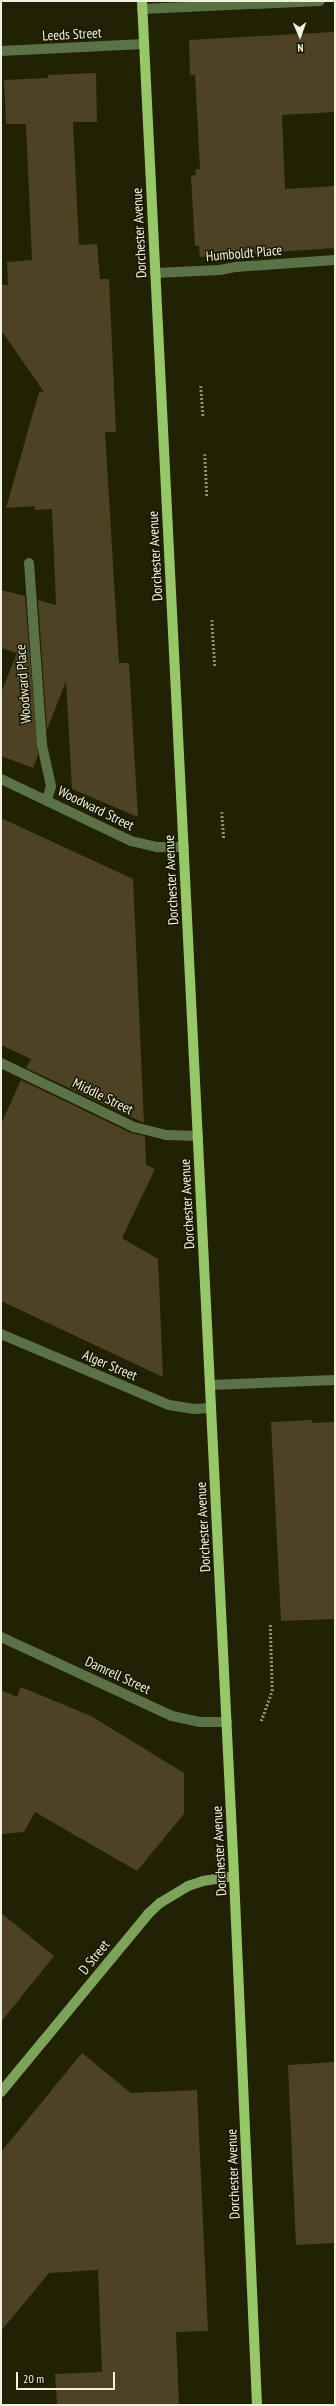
<!DOCTYPE html>
<html>
<head>
<meta charset="utf-8">
<style>
  body { margin:0 }
  #map { position:relative; width:336px; height:2406px; overflow:hidden; background:#212103; font-family:"PT Sans Narrow",sans-serif }
  div>[style] { position:absolute }
  .building>* { inset:0; background:#4e4225 }
  .path>* { height:2.5px; margin-top:-1.25px; transform-origin:0; background:repeating-linear-gradient(90deg,#909079 0 2px,transparent 0 4px) }
  .street>* { height:10px; margin:-5px; padding:0 5px; transform-origin:5px; border-radius:5px; background:#5b7246 }
  .secondary>* { height:10px; margin:-5px; padding:0 5px; transform-origin:5px; border-radius:5px; background:#7da259 }
  .primary>* { height:10px; margin:-5px; padding:0 5px; transform-origin:5px; border-radius:5px; background:#97c767 }
  span { translate:-50% -50%; white-space:nowrap; text-align:center; line-height:1.15; -webkit-text-stroke:3px #181800; paint-order:stroke }
  .street-label { font-size:14px; color:#f0f1df }
  .frame { position:absolute; inset:0; border:2px solid #f0f1df; pointer-events:none }
  .north { position:absolute; left:280px; top:16px; width:40px; height:40px; -webkit-text-stroke:3px #181800; paint-order:stroke; rotate:178deg; font-size:11px; font-weight:700; line-height:16px; text-align:center; color:#f0f1df }
  .north::after { content:''; display:block; margin:auto; width:14px; height:18px; background:#f0f1df; clip-path:polygon(50% 0,100% 100%,50% 72%,0 100%) }
  .scale { position:absolute; left:16px; top:2372px; width:99px; height:18px; box-sizing:border-box; border:2px solid #f0f1df; border-top:0; padding-left:5px; font-size:12px; line-height:14px; white-space:nowrap; color:#f0f1df; -webkit-text-stroke:3px #181800; paint-order:stroke }
</style>
</head>
<body>
<div id="map">
  <div class="building">
    <i style="clip-path:polygon(334px 32px,335px 112px,282px 115px,285px 189px,335px 186px,335px 248px,200px 257px,199px 246px,195px 246px,191px 176px,196px 175px,195px 170px,200px 169px,195px 75px,190px 75px,189px 40px)"></i>
    <i style="clip-path:polygon(96px 73px,97px 122px,73px 122px,79px 245px,97px 244px,100px 279px,109px 279px,116px 432px,105px 432px,119px 663px,129px 663px,138px 817px,72px 789px,66px 681px,47px 730px,38px 600px,56px 605px,52px 509px,35px 510px,35px 506px,6px 508px,39px 392px,44px 392px,1px 330px,1px 285px,8px 285px,7px 262px,32px 260px,26px 124px,6px 124px,4px 80px,48px 78px,48px 75px)"></i>
    <i style="clip-path:polygon(1px 590px,25px 596px,38px 755px,33px 768px,1px 756px,1px 693px,17px 653px,1px 648px)"></i>
    <i style="clip-path:polygon(1px 818px,133px 879px,144px 1123px,26px 1068px,31px 1059px,1px 1045px)"></i>
    <i style="clip-path:polygon(21px 1080px,131px 1133px,145px 1136px,146px 1165px,155px 1169px,122px 1238px,158px 1259px,163px 1377px,1px 1301px,1px 1124px)"></i>
    <i style="clip-path:polygon(312px 1420px,312px 1423px,335px 1422px,335px 1619px,281px 1621px,271px 1422px)"></i>
    <i style="clip-path:polygon(21px 1687px,91px 1716px,184px 1773px,184px 1814px,137px 1871px,35px 1812px,24px 1832px,1px 1834px,1px 1690px,17px 1697px)"></i>
    <i style="clip-path:polygon(1px 1913px,54px 1956px,1px 2022px)"></i>
    <i style="clip-path:polygon(82px 2053px,131px 2093px,197px 2090px,208px 2331px,176px 2332px,179px 2405px,57px 2405px,55px 2374px,102px 2372px,98px 2270px,49px 2273px,1px 2331px,1px 2152px)"></i>
    <i style="clip-path:polygon(335px 2062px,335px 2243px,296px 2245px,288px 2065px)"></i>
  </div>
  <div class="path">
    <i style="left:201px;top:386px;width:31px;rotate:86deg"></i>
    <i style="left:205px;top:454px;width:43px;rotate:87.3deg"></i>
    <i style="left:212px;top:620px;width:46px;rotate:86.3deg"></i>
    <i style="left:222px;top:812px;width:28px;rotate:86deg"></i>
    <i style="left:261px;top:1721px;width:32px;rotate:-70deg"></i>
    <i style="left:272px;top:1691px;width:68px;rotate:-91.7deg"></i>
  </div>
  <div class="street">
    <i style="left:142px;top:9px;width:178px;rotate:-2.6deg"></i>
    <i style="left:1px;top:51px;width:143px;rotate:-2.8deg"></i>
    <i style="left:155px;top:273px;width:65px;rotate:-2.6deg"></i>
    <i style="left:220px;top:270px;width:16px;rotate:-11deg"></i>
    <i style="left:236px;top:267px;width:99px;rotate:-4deg"></i>
    <i style="left:29px;top:563px;width:182px;rotate:85.9deg"></i>
    <i style="left:42px;top:745px;width:42px;rotate:77.6deg"></i>
    <i style="left:51px;top:786px;width:15px;rotate:106deg"></i>
    <i style="left:1px;top:779px;width:144px;rotate:25.5deg"></i>
    <i style="left:131px;top:841px;width:28px;rotate:13deg"></i>
    <i style="left:158px;top:847px;width:26px"></i>
    <i style="left:1px;top:1063px;width:148px;rotate:25.7deg"></i>
    <i style="left:134px;top:1127px;width:33px;rotate:14deg"></i>
    <i style="left:166px;top:1135px;width:32px;rotate:2deg"></i>
    <i style="left:1px;top:1334px;width:182px;rotate:22.9deg"></i>
    <i style="left:169px;top:1405px;width:24px;rotate:9deg"></i>
    <i style="left:193px;top:1409px;width:18px;rotate:-3deg"></i>
    <i style="left:210px;top:1385px;width:125px;rotate:-2.3deg"></i>
    <i style="left:1px;top:1637px;width:188px;rotate:24.8deg"></i>
    <i style="left:172px;top:1716px;width:29px;rotate:12deg"></i>
    <i style="left:200px;top:1722px;width:27px"></i>
  </div>
  <div class="secondary">
    <i style="left:1px;top:2092px;width:231px;rotate:-50.4deg"></i>
    <i style="left:148px;top:1914px;width:16px;rotate:-43deg"></i>
    <i style="left:160px;top:1903px;width:33px;rotate:-31deg"></i>
    <i style="left:188px;top:1886px;width:16px;rotate:-18deg"></i>
    <i style="left:203px;top:1881px;width:31px;rotate:-9deg"></i>
  </div>
  <div class="primary">
    <i style="left:142px;top:1px;width:1877px;rotate:87.19deg"></i>
    <i style="left:234px;top:1876px;width:529px;rotate:87.51deg"></i>
  </div>
  <div class="street-label">
    <span style="left:72px;top:34px;rotate:-3deg">Leeds Street</span>
    <span style="left:139px;top:233px;rotate:-93deg">Dorchester Avenue</span>
    <span style="left:244px;top:253px;rotate:-5deg">Humboldt Place</span>
    <span style="left:155px;top:556px;rotate:-93deg">Dorchester Avenue</span>
    <span style="left:23px;top:684px;rotate:-94deg">Woodward Place</span>
    <span style="left:96px;top:808px;rotate:26deg">Woodward Street</span>
    <span style="left:171px;top:880px;rotate:-93deg">Dorchester Avenue</span>
    <span style="left:103px;top:1096px;rotate:26deg">Middle Street</span>
    <span style="left:187px;top:1204px;rotate:-93deg">Dorchester Avenue</span>
    <span style="left:110px;top:1365px;rotate:23deg">Alger Street</span>
    <span style="left:203px;top:1527px;rotate:-93deg">Dorchester Avenue</span>
    <span style="left:118px;top:1675px;rotate:25deg">Damrell Street</span>
    <span style="left:219px;top:1851px;rotate:-93deg">Dorchester Avenue</span>
    <span style="left:94px;top:1957px;rotate:-51deg">D Street</span>
    <span style="left:233px;top:2174px;rotate:-92deg">Dorchester Avenue</span>
  </div>
  <div class="frame"></div>
  <div class="north">N</div>
  <div class="scale">20 m</div>
</div>
</body>
</html>
